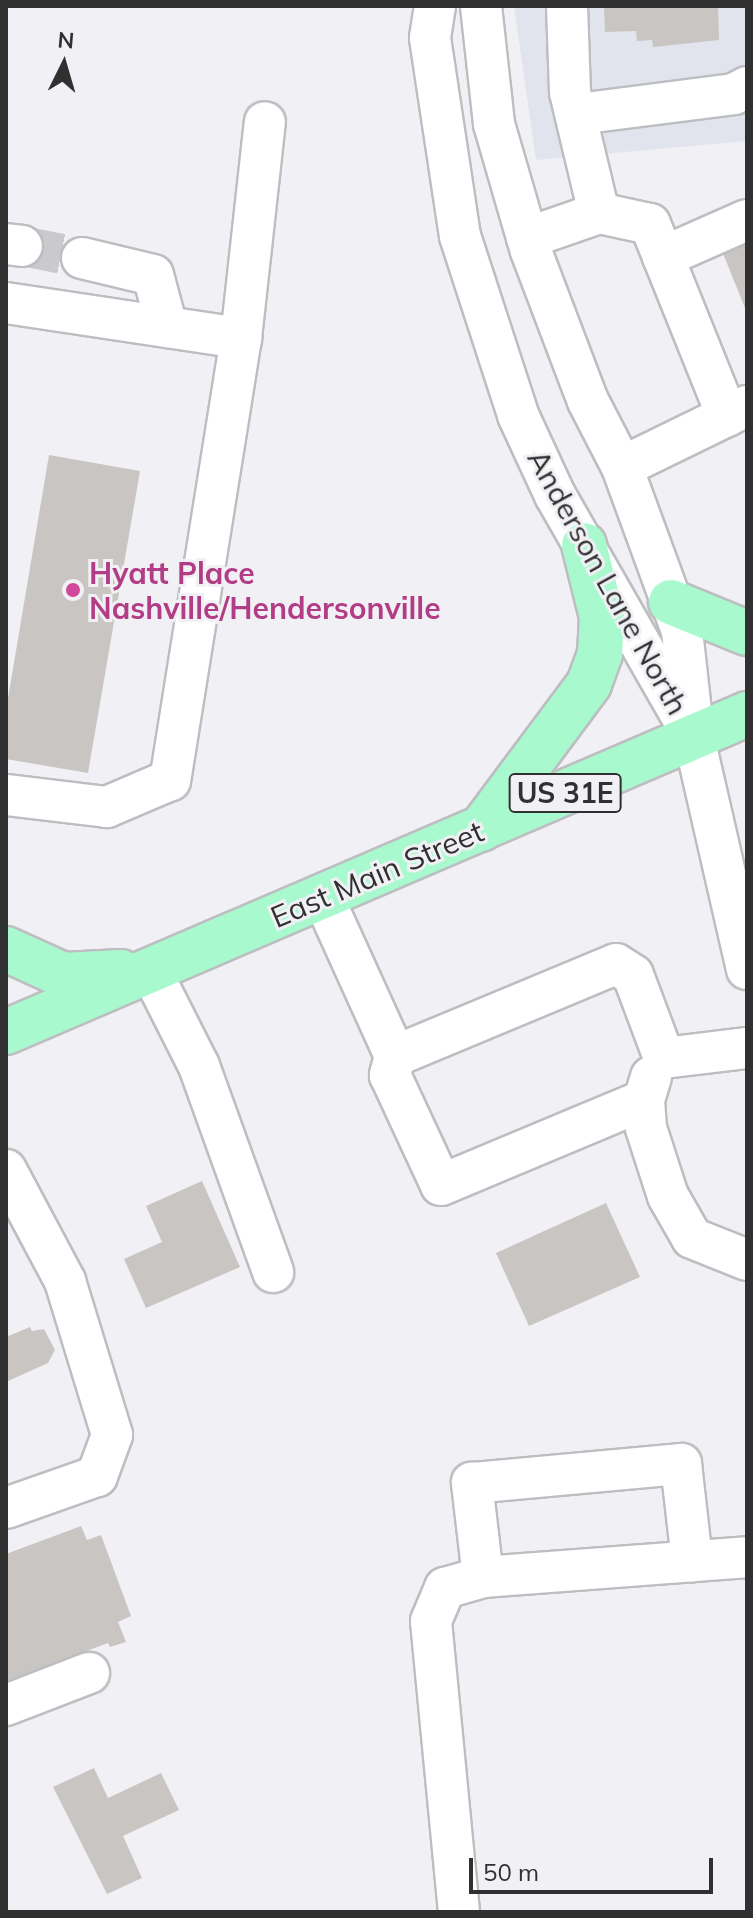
<!DOCTYPE html>
<html>
<head>
<meta charset="utf-8">
<style>
  body { margin:0 }
  #map { position:relative; width:753px; height:1918px; overflow:hidden; background:#f1f1f5; font-family:Mulish,sans-serif }
  div>[style] { position:absolute }
  .built>* { inset:0; background:#e1e3ed }
  .building>* { inset:0; background:#c8c5c3 }
  .minor-tunnel>* { height:40px; margin-top:-20px; transform-origin:0; background:repeating-linear-gradient(90deg,#cacace 0 40px,transparent 0 60px) }
  .roads { filter:drop-shadow(2px 0 #bdbec1) drop-shadow(-2px 0 #bdbec1) drop-shadow(0 2px #bdbec1) drop-shadow(0 -2px #bdbec1) }
  .minor>* { height:40px; margin:-20px; padding:0 20px; transform-origin:20px; border-radius:20px; background:#fff }
  .major>* { height:44px; margin:-22px; padding:0 22px; transform-origin:22px; border-radius:22px; background:#a9f9ce }
  .dots>* { width:22px; height:22px; translate:-50% -50%; box-sizing:border-box; border:4px solid #f1f1f5; border-radius:50% }
  span { translate:-50% -50%; white-space:nowrap; text-align:center; line-height:1.15; -webkit-text-stroke:6px #f1f1f5; paint-order:stroke }
  .shield-label span { padding:2px 6px; background:#f1f1f5; border:2px solid; border-radius:6px; -webkit-text-stroke-width:0 }
  .shield-label { font-size:28px; color:#303031; font-weight:700 }
  .hotel-label { font-size:30px; color:#b23c85; font-weight:700 }
  .left { translate:0 -50%; text-align:left }
  .street-label { font-size:30px; color:#303031 }
  .frame { position:absolute; inset:0; border:8px solid #303031; pointer-events:none }
  .north { position:absolute; left:24px; top:24px; width:80px; height:80px; -webkit-text-stroke:6px #f1f1f5; paint-order:stroke; rotate:5deg; font-size:22px; font-weight:700; line-height:32px; text-align:center; color:#303031 }
  .north::after { content:''; display:block; margin:auto; width:28px; height:36px; background:#303031; clip-path:polygon(50% 0,100% 100%,50% 72%,0 100%) }
  .scale { position:absolute; left:469px; top:1858px; width:244px; height:36px; box-sizing:border-box; border:4px solid #303031; border-top:0; padding-left:10px; font-size:24px; line-height:28px; white-space:nowrap; color:#303031; -webkit-text-stroke:6px #f1f1f5; paint-order:stroke }
</style>
</head>
<body>
<div id="map">
  <div class="built">
    <i style="clip-path:polygon(514px 6px,747px 6px,747px 141px,536px 160px)"></i>
  </div>
  <div class="building">
    <i style="clip-path:polygon(604px 6px,718px 6px,719px 40px,653px 47px,652px 40px,637px 41px,636px 31px,605px 32px)"></i>
    <i style="clip-path:polygon(747px 241px,747px 313px,722px 251px)"></i>
    <i style="clip-path:polygon(49px 455px,140px 471px,88px 773px,6px 759px,6px 710px)"></i>
    <i style="clip-path:polygon(202px 1181px,240px 1267px,146px 1308px,124px 1259px,162px 1242px,146px 1206px)"></i>
    <i style="clip-path:polygon(606px 1203px,640px 1277px,529px 1326px,496px 1253px)"></i>
    <i style="clip-path:polygon(30px 1327px,32px 1331px,44px 1329px,55px 1350px,48px 1363px,6px 1382px,6px 1337px)"></i>
    <i style="clip-path:polygon(81px 1526px,87px 1540px,101px 1535px,131px 1616px,118px 1622px,126px 1642px,110px 1647px,108px 1643px,6px 1681px,6px 1554px)"></i>
    <i style="clip-path:polygon(94px 1768px,108px 1798px,161px 1773px,179px 1810px,123px 1836px,142px 1878px,107px 1894px,53px 1787px)"></i>
  </div>
  <div class="minor-tunnel">
    <i style="left:22px;top:246px;width:61px;rotate:11.3deg"></i>
  </div>
  <div class="roads">
    <div class="minor">
      <i style="left:435px;top:6px;width:32px;rotate:99deg"></i>
      <i style="left:430px;top:38px;width:200px;rotate:81.4deg"></i>
      <i style="left:460px;top:236px;width:188px;rotate:72deg"></i>
      <i style="left:518px;top:415px;width:88px;rotate:65.2deg"></i>
      <i style="left:555px;top:495px;width:264px;rotate:60.2deg"></i>
      <i style="left:481px;top:6px;width:119px;rotate:83.7deg"></i>
      <i style="left:494px;top:124px;width:132px;rotate:73.8deg"></i>
      <i style="left:531px;top:251px;width:160px;rotate:69.2deg"></i>
      <i style="left:588px;top:401px;width:74px;rotate:62.7deg"></i>
      <i style="left:622px;top:467px;width:175px;rotate:69.9deg"></i>
      <i style="left:682px;top:631px;width:108px;rotate:83.6deg"></i>
      <i style="left:694px;top:738px;width:237px;rotate:77.1deg"></i>
      <i style="left:578px;top:114px;width:157px;rotate:-7.3deg"></i>
      <i style="left:734px;top:94px;width:15px;rotate:-28deg"></i>
      <i style="left:599px;top:213px;width:52px;rotate:12.2deg"></i>
      <i style="left:650px;top:224px;width:207px;rotate:68.1deg"></i>
      <i style="left:527px;top:238px;width:76px;rotate:-19.1deg"></i>
      <i style="left:599px;top:213px;width:124px;rotate:-103.5deg"></i>
      <i style="left:570px;top:92px;width:86px;rotate:-92deg"></i>
      <i style="left:6px;top:244px;width:16px;rotate:7deg"></i>
      <i style="left:663px;top:257px;width:92px;rotate:-23.8deg"></i>
      <i style="left:82px;top:258px;width:73px;rotate:13.5deg"></i>
      <i style="left:153px;top:275px;width:54px;rotate:74.9deg"></i>
      <i style="left:6px;top:303px;width:238px;rotate:8.5deg"></i>
      <i style="left:241px;top:338px;width:448px;rotate:99.1deg"></i>
      <i style="left:170px;top:780px;width:69px;rotate:156.8deg"></i>
      <i style="left:107px;top:807px;width:102px;rotate:-173.2deg"></i>
      <i style="left:241px;top:338px;width:217px;rotate:-83.7deg"></i>
      <i style="left:622px;top:467px;width:139px;rotate:-26deg"></i>
      <i style="left:323px;top:897px;width:175px;rotate:65.6deg"></i>
      <i style="left:395px;top:1056px;width:20px;rotate:105deg"></i>
      <i style="left:390px;top:1075px;width:121px;rotate:65.1deg"></i>
      <i style="left:441px;top:1185px;width:220px;rotate:-22.7deg"></i>
      <i style="left:151px;top:971px;width:106px;rotate:63.2deg"></i>
      <i style="left:199px;top:1066px;width:219px;rotate:70.2deg"></i>
      <i style="left:395px;top:1056px;width:239px;rotate:-22.6deg"></i>
      <i style="left:616px;top:964px;width:20px;rotate:33deg"></i>
      <i style="left:633px;top:975px;width:89px;rotate:69.5deg"></i>
      <i style="left:664px;top:1058px;width:84px;rotate:-6.9deg"></i>
      <i style="left:651px;top:1077px;width:24px;rotate:107deg"></i>
      <i style="left:644px;top:1100px;width:28px;rotate:86deg"></i>
      <i style="left:646px;top:1128px;width:71px;rotate:72.1deg"></i>
      <i style="left:668px;top:1196px;width:48px;rotate:60.3deg"></i>
      <i style="left:692px;top:1238px;width:59px;rotate:21.8deg"></i>
      <i style="left:6px;top:1170px;width:126px;rotate:62deg"></i>
      <i style="left:65px;top:1281px;width:161px;rotate:73deg"></i>
      <i style="left:112px;top:1435px;width:44px;rotate:110.1deg"></i>
      <i style="left:97px;top:1476px;width:96px;rotate:160.6deg"></i>
      <i style="left:483px;top:1577px;width:95px;rotate:-96.7deg"></i>
      <i style="left:472px;top:1483px;width:210px;rotate:-5.2deg"></i>
      <i style="left:681px;top:1464px;width:98px;rotate:83.5deg"></i>
      <i style="left:6px;top:1705px;width:89px;rotate:-21.1deg"></i>
      <i style="left:459px;top:1912px;width:292px;rotate:-95.5deg"></i>
      <i style="left:431px;top:1621px;width:36px;rotate:-67deg"></i>
      <i style="left:445px;top:1588px;width:40px;rotate:-16deg"></i>
      <i style="left:483px;top:1577px;width:265px;rotate:-4.3deg"></i>
    </div>
    <div class="major">
      <i style="left:671px;top:602px;width:82px;rotate:22.2deg"></i>
      <i style="left:481px;top:829px;width:181px;rotate:-53.3deg"></i>
      <i style="left:589px;top:684px;width:32px;rotate:-70deg"></i>
      <i style="left:600px;top:654px;width:37px;rotate:-87deg"></i>
      <i style="left:602px;top:617px;width:74px;rotate:-104deg"></i>
      <i style="left:6px;top:949px;width:63px;rotate:24.5deg"></i>
      <i style="left:63px;top:975px;width:58px;rotate:-3deg"></i>
      <i style="left:6px;top:1032px;width:806px;rotate:-23.23deg"></i>
    </div>
  </div>
  <div class="dots">
    <i style="left:73px;top:590px;background:#d1479c"></i>
  </div>
  <div class="shield-label">
    <span style="left:565px;top:793px">US 31E</span>
  </div>
  <div class="hotel-label">
    <span class="left" style="left:89px;top:590px">Hyatt Place<br>Nashville/Hendersonville</span>
  </div>
  <div class="street-label">
    <span style="left:608px;top:582px;rotate:61deg">Anderson Lane North</span>
    <span style="left:377px;top:874px;rotate:-23deg">East Main Street</span>
  </div>
  <div class="frame"></div>
  <div class="north">N</div>
  <div class="scale">50 m</div>
</div>
</body>
</html>
